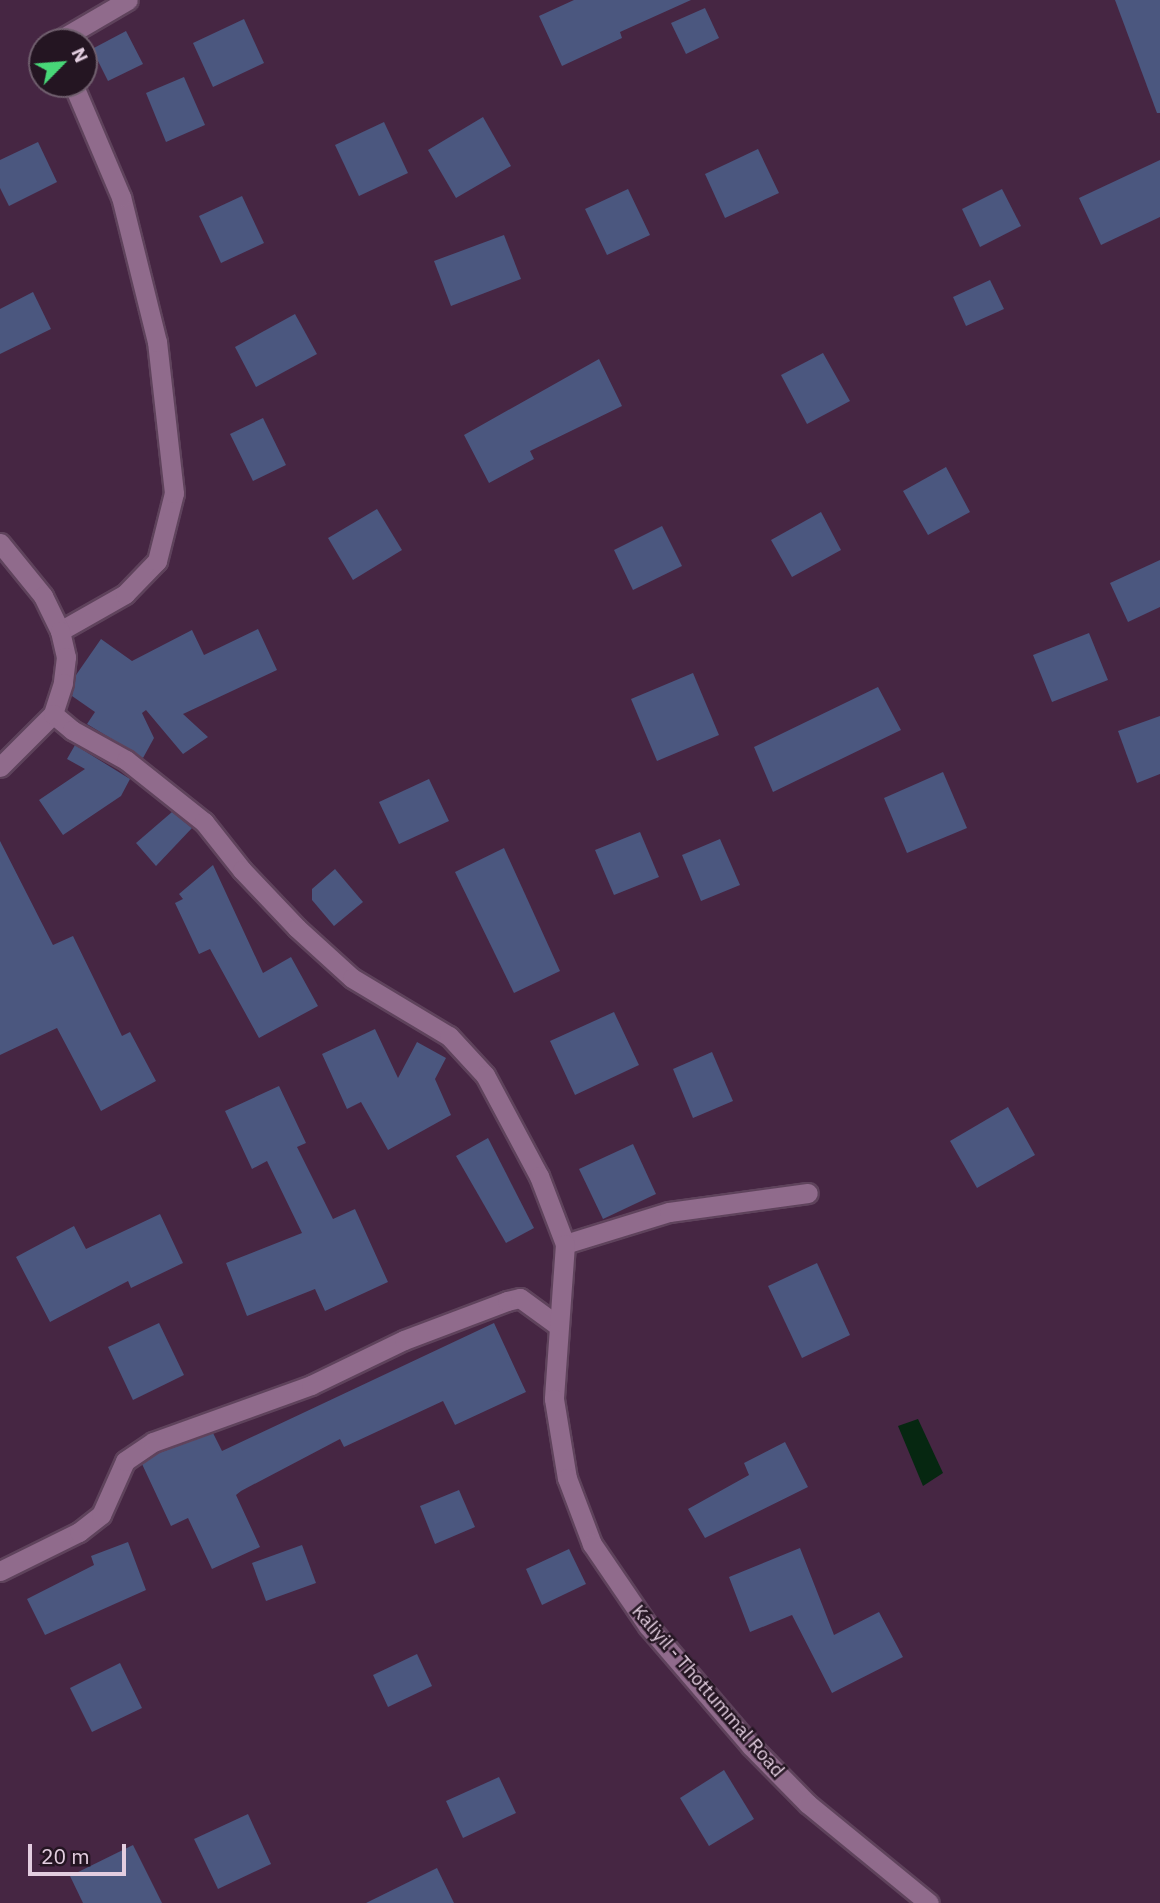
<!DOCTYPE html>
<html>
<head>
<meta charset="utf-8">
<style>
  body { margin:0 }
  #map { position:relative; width:1160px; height:1903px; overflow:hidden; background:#462643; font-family:"IBM Plex Sans",sans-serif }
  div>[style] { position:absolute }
  .water>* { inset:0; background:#062711 }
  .building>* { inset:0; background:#4b577f }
  .roads { filter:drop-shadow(2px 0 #5f435c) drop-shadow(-2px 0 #5f435c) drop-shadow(0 2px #5f435c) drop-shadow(0 -2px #5f435c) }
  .minor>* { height:19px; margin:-9.5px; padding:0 9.5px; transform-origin:9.5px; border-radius:9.5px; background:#906b8c }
  .secondary>* { height:19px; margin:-9.5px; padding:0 9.5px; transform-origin:9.5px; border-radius:9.5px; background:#906b8c }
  span { translate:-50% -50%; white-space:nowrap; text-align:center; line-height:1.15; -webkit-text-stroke:5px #241522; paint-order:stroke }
  .street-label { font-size:19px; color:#e3cee0 }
  .north { position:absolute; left:28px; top:28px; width:70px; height:70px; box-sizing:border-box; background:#241522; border:2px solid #705f6e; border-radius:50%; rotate:65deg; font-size:19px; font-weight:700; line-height:28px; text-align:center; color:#e3cee0 }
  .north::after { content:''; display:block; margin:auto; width:24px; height:32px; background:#48d778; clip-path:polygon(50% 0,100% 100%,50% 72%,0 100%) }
  .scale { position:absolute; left:28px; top:1844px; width:98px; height:32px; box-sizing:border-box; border:4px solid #e3cee0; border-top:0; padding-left:9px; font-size:21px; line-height:24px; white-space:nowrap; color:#e3cee0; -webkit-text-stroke:5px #241522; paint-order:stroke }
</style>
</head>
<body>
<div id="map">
  <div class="water">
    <i style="clip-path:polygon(918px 1419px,943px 1473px,923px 1486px,898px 1426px)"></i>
  </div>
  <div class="building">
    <i style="clip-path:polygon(574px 0,691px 0,620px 32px,622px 38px,562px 66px,539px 16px)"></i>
    <i style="clip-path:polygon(1115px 0,1160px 0,1160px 113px,1157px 113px)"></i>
    <i style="clip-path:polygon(705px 8px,719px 38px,686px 54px,671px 23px)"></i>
    <i style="clip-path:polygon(244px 19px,264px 63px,213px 87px,193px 43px)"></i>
    <i style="clip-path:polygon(126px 31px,143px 64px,108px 81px,92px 49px)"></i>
    <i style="clip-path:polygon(184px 77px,205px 125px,166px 142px,146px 93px)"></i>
    <i style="clip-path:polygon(483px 117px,511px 166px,456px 198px,428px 150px)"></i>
    <i style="clip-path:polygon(384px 122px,408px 173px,359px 196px,335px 145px)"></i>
    <i style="clip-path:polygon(38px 142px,57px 182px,9px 206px,0 188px,0 160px)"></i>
    <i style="clip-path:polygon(758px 149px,779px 193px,725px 218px,705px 174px)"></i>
    <i style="clip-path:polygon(1160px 160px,1160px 217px,1101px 245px,1079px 198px)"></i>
    <i style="clip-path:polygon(628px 189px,650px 235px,607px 255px,585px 209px)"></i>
    <i style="clip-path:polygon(1002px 189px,1021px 226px,980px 247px,962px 209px)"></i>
    <i style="clip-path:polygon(242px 196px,264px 243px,221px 263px,199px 216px)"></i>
    <i style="clip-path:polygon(504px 235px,521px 279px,451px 306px,434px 261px)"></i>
    <i style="clip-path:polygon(990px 280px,1004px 309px,966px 326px,953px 297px)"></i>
    <i style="clip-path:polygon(33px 292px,51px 329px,0 354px,0 309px)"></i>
    <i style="clip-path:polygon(295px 314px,317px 354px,256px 387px,235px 347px)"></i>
    <i style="clip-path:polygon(823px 353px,850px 401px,807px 424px,781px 375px)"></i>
    <i style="clip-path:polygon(599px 359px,622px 406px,530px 451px,534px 459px,489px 483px,464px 435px)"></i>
    <i style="clip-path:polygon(263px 418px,286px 465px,253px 481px,230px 434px)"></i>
    <i style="clip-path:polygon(946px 467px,970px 512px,928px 535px,903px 491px)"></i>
    <i style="clip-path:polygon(377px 509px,402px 550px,353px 580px,328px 538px)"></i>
    <i style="clip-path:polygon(821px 512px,841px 550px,792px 577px,771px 540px)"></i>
    <i style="clip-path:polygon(662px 526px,682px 566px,633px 590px,614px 550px)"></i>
    <i style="clip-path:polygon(1160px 560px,1160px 607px,1128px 622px,1110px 583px)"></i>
    <i style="clip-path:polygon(258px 629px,277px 670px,183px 714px,208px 737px,183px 754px,146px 710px,142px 713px,154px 738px,143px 758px,87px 724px,95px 712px,72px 696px,76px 675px,101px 639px,132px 661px,192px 630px,204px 655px)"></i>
    <i style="clip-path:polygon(1089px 633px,1108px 680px,1052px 702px,1033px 655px)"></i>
    <i style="clip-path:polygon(693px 673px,719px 735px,657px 761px,631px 699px)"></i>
    <i style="clip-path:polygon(878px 687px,901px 730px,773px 792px,754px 747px)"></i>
    <i style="clip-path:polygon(1160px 716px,1160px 774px,1137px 783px,1118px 731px)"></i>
    <i style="clip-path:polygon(75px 745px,130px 779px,121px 796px,63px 835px,39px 800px,85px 769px,67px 759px)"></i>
    <i style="clip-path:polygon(943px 772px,967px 828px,907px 853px,884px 798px)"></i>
    <i style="clip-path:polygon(429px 779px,449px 821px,399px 844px,379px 802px)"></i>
    <i style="clip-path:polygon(172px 812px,192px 828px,156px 866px,136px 843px)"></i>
    <i style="clip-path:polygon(640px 832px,659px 877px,614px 895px,595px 850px)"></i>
    <i style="clip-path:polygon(720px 839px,740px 885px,701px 901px,682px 855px)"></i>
    <i style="clip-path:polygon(0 841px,53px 945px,73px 936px,122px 1036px,130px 1032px,156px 1081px,101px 1111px,57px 1028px,0 1055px)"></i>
    <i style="clip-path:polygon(504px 848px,560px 971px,514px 993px,455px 872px)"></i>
    <i style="clip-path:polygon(213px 865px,263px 973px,291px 957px,318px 1006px,259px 1038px,210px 949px,199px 954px,175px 903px,183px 899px,179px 894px)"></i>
    <i style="clip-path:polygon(335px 869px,363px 902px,334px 926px,312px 900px,312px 889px)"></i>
    <i style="clip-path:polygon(614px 1012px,639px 1065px,575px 1095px,550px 1041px)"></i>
    <i style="clip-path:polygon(375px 1029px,398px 1078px,417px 1042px,446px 1058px,435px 1079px,451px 1115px,388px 1150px,361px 1102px,347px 1109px,322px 1054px)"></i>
    <i style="clip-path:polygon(712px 1052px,733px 1101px,693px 1118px,673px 1069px)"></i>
    <i style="clip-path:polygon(279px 1086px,306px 1143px,297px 1147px,333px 1219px,355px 1209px,388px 1282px,325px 1311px,315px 1289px,247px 1316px,226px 1263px,302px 1233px,267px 1161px,252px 1169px,225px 1111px)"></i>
    <i style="clip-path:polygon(1008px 1107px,1035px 1155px,977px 1188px,950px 1141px)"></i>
    <i style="clip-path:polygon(488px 1138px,534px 1228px,506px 1243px,456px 1156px)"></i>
    <i style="clip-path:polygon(633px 1144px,656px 1194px,603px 1219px,579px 1169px)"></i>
    <i style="clip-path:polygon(160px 1214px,183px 1263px,131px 1288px,128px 1281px,50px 1322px,16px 1257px,74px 1226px,86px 1249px)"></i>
    <i style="clip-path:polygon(817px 1263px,850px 1335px,802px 1358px,768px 1286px)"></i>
    <i style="clip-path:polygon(159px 1323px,184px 1375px,133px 1400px,108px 1347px)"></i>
    <i style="clip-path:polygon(494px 1323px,526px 1392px,455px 1425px,443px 1401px,344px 1447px,340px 1439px,241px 1491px,236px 1495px,260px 1547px,212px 1569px,188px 1518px,171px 1526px,142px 1464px,159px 1453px,213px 1433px,222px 1451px)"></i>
    <i style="clip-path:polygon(785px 1442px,808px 1487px,705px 1538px,688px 1509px,749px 1475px,744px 1463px)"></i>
    <i style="clip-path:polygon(459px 1490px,475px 1527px,435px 1544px,420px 1506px)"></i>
    <i style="clip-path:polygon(128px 1542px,146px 1590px,45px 1635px,27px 1599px,94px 1565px,91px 1556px)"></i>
    <i style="clip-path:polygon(302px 1545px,316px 1583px,266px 1601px,252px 1563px)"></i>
    <i style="clip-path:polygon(800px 1548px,834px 1635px,879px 1612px,903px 1657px,832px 1693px,792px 1615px,750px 1632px,729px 1577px)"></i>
    <i style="clip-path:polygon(569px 1549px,586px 1584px,542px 1605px,526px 1569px)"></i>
    <i style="clip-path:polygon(417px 1654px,432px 1686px,388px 1707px,373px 1675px)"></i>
    <i style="clip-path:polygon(120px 1663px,142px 1708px,92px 1732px,70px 1688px)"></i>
    <i style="clip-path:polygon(724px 1770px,754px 1819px,709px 1846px,680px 1798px)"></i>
    <i style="clip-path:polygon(499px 1777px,516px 1813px,463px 1838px,446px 1801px)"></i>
    <i style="clip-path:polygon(248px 1814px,271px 1864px,218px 1889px,194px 1839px)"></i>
    <i style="clip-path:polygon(133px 1845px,162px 1903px,83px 1903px,70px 1876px)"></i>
    <i style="clip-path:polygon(437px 1868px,454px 1903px,366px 1903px)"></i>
  </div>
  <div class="roads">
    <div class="minor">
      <i style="left:56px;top:42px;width:83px;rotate:-30.3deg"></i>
      <i style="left:60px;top:631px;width:75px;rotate:-29.6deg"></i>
      <i style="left:125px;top:594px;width:46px;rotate:-45.9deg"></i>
      <i style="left:157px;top:561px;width:70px;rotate:-76deg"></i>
      <i style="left:174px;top:493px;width:152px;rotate:-96.4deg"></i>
      <i style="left:157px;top:342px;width:149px;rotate:-103.9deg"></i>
      <i style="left:121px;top:197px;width:123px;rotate:-113deg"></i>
      <i style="left:0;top:767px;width:75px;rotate:-45deg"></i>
      <i style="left:565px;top:1244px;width:109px;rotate:-17.1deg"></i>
      <i style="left:669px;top:1212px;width:140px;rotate:-7.8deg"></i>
      <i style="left:0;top:1571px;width:88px;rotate:-26.3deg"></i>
      <i style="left:79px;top:1532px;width:28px;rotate:-38deg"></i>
      <i style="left:101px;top:1515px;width:59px;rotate:-66deg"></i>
      <i style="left:125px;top:1461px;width:34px;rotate:-34deg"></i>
      <i style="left:153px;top:1442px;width:168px;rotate:-19.8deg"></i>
      <i style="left:311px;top:1385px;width:103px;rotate:-25.8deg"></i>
      <i style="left:404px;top:1340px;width:110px;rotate:-20.7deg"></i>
      <i style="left:507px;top:1301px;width:13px;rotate:-13deg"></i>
      <i style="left:520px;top:1298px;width:46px;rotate:36.1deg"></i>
    </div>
    <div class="secondary">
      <i style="left:0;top:543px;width:68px;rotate:50.9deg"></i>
      <i style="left:43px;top:596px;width:39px;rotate:64deg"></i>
      <i style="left:60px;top:631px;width:27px;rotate:77deg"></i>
      <i style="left:66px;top:657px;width:26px;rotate:97deg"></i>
      <i style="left:63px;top:683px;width:33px;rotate:108deg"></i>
      <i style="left:53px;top:714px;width:25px;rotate:40deg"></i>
      <i style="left:72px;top:730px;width:62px;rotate:29.1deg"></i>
      <i style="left:126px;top:760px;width:100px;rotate:38.5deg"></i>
      <i style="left:204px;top:822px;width:61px;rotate:51.6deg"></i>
      <i style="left:242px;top:870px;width:80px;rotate:46.5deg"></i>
      <i style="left:297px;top:928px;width:74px;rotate:42.3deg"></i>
      <i style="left:352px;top:978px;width:113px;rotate:30.9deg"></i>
      <i style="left:449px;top:1036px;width:53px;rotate:47.3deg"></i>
      <i style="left:485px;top:1075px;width:115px;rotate:61.9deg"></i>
      <i style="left:539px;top:1176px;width:73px;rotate:69.1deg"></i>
      <i style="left:565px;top:1244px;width:155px;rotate:94.1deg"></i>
      <i style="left:554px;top:1399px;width:80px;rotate:80.7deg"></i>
      <i style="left:567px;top:1478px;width:71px;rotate:69.3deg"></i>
      <i style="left:592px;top:1544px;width:99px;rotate:55.7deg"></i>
      <i style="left:648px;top:1626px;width:158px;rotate:49.4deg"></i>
      <i style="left:751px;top:1746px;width:81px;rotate:45.5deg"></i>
      <i style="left:808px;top:1804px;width:156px;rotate:39.3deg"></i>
    </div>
  </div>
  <div class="street-label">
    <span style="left:708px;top:1691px;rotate:49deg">Kaliyil - Thottummal Road</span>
  </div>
  <div class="north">N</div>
  <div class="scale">20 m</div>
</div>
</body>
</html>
